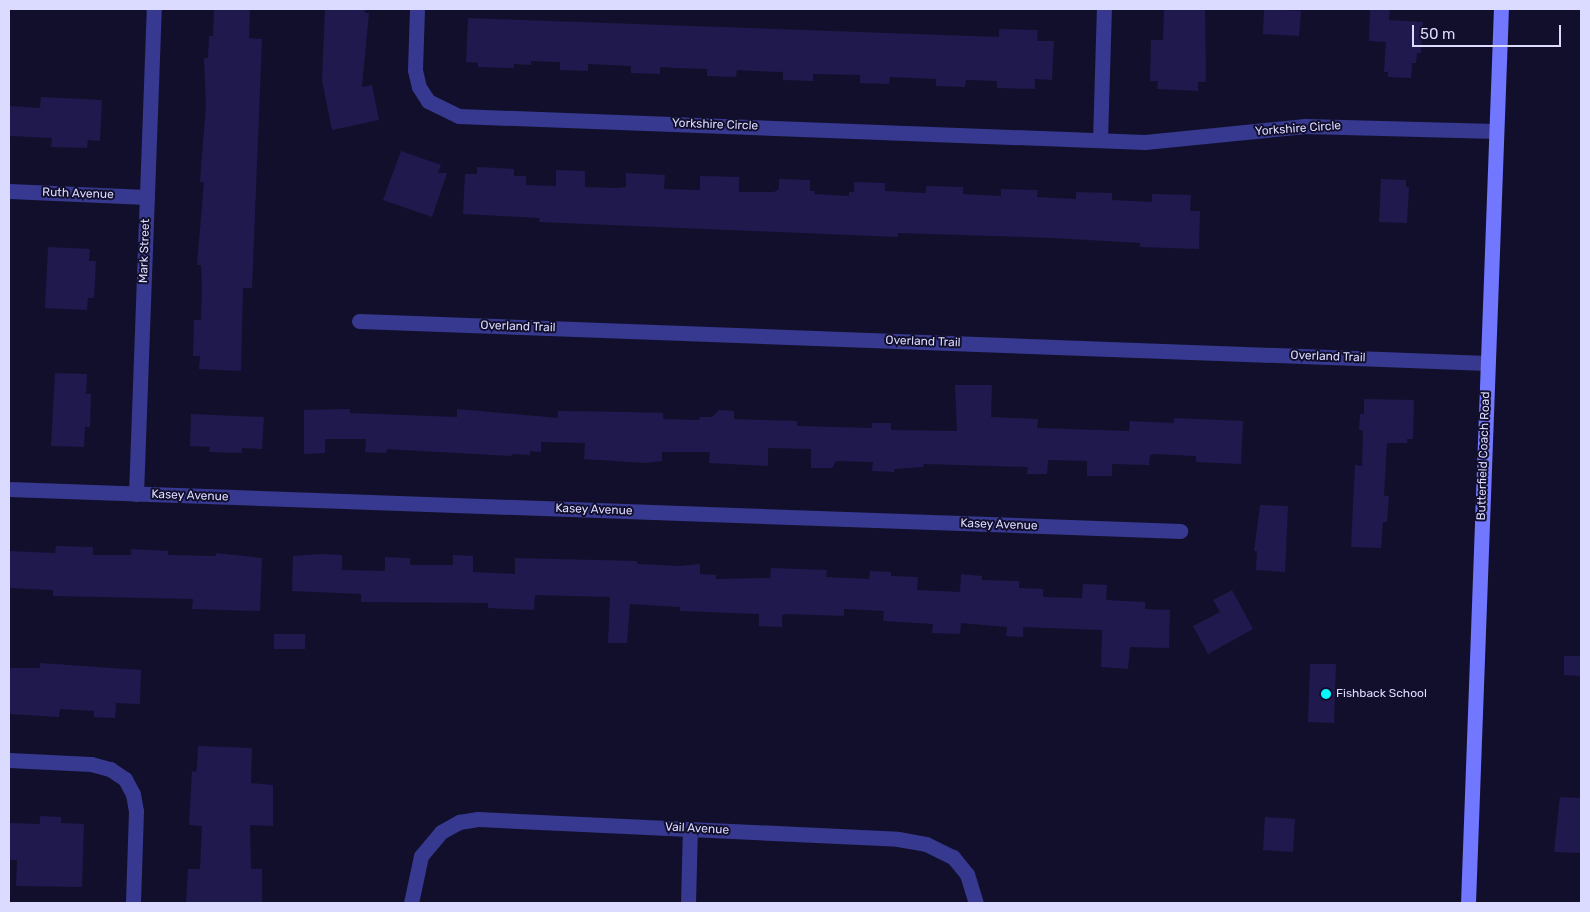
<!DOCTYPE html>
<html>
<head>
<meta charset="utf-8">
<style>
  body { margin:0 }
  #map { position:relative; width:1590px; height:912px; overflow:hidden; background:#120f2c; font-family:Rubik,sans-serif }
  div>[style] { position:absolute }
  .building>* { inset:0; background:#20194e }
  .street>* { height:15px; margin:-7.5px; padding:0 7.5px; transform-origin:7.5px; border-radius:7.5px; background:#36398f }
  .secondary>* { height:15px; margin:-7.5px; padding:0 7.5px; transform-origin:7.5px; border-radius:7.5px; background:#7177ff }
  .dots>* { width:14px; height:14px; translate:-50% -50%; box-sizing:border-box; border:2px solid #120f2c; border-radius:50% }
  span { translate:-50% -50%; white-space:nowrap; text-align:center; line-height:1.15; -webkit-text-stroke:4px #120f2c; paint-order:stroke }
  .street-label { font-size:12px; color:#dbdaff }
  .poi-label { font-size:12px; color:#dbdaff }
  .left { translate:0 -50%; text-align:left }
  .frame { position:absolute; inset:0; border:10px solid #dbdaff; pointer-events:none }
  .scale { position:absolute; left:1412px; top:25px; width:149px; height:22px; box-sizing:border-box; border:2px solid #dbdaff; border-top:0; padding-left:6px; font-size:15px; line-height:18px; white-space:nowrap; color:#dbdaff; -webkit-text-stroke:4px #120f2c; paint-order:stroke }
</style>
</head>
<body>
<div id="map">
  <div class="building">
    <i style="clip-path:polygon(214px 9px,250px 9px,249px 38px,262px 39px,252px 288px,243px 288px,241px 371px,199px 369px,200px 356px,193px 356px,194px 320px,201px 320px,202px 286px,201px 265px,197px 265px,204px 182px,200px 182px,206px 105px,204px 58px,208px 58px,209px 36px,213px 36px)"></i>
    <i style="clip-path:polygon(325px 9px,365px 9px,365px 13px,369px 13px,362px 87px,372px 85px,379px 120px,332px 130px,322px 80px)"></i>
    <i style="clip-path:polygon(1164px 9px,1205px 9px,1206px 82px,1198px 82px,1198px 91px,1157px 89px,1158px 81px,1150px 81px,1151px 40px,1163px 40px)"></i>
    <i style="clip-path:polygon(1264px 9px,1301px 11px,1299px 36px,1263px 34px)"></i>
    <i style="clip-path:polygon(1370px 9px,1390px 9px,1389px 20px,1423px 22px,1421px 53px,1417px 53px,1416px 63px,1412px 63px,1411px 78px,1388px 77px,1388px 72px,1384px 72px,1386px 42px,1369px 41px)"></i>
    <i style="clip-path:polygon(468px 18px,999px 37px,999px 29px,1038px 30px,1037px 41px,1054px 41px,1052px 80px,1035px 79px,1035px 89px,997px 88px,997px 81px,966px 80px,965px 87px,936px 86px,936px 79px,890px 77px,889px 84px,860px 83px,860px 75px,813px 74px,813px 81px,783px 80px,783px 72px,753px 71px,737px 70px,736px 77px,707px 76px,707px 69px,676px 68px,660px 67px,660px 74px,631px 73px,631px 66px,588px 64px,588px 71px,560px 70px,560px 62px,531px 61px,531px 65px,514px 64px,514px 68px,478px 67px,478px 63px,466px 62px)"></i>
    <i style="clip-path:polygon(41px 97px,102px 100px,100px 141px,88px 140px,87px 148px,51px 147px,52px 138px,9px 136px,9px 106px,40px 108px)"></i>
    <i style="clip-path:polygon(401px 151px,441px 165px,438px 173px,447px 173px,432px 217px,383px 200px)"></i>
    <i style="clip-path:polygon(477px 167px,514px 169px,514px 176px,526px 176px,526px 185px,556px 186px,556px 170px,585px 171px,585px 187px,616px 188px,626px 187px,626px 173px,665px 175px,664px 189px,700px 190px,700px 176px,739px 177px,739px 192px,774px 192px,779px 189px,779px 179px,810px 180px,810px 191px,815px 191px,814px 194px,849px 196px,849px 192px,854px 192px,854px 182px,885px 183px,885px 191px,926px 193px,926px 186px,963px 187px,963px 194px,1001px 196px,1001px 189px,1038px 190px,1037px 197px,1076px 199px,1076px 192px,1112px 193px,1112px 200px,1152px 202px,1152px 194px,1191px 195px,1190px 211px,1200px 211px,1199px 249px,1140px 247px,1140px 243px,1054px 238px,898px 233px,898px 237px,539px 222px,540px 218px,463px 214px,465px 174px,477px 174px)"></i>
    <i style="clip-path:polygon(1381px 179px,1406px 180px,1406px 187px,1409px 187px,1407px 223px,1379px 222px)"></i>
    <i style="clip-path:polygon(48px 247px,90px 249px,89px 261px,96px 261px,94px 298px,88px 298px,87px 310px,45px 308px)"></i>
    <i style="clip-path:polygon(55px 373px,87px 374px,86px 394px,91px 394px,90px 427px,85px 427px,84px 447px,51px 446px)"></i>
    <i style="clip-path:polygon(955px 385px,992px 385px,991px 417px,1038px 419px,1037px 428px,1129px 431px,1130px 421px,1174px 423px,1174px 418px,1243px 421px,1241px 464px,1196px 462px,1196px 456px,1155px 454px,1150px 455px,1149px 465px,1112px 464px,1112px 476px,1087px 476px,1087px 461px,1048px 460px,1047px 474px,1027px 474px,1028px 467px,924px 464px,923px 467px,894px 469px,894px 472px,872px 471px,873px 462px,836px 461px,832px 468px,811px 468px,811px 449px,768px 448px,768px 466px,709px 463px,710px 452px,662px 452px,662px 461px,645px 463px,584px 459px,585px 443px,541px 442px,541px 452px,530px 451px,530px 455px,512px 454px,512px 456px,387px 449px,386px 453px,365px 452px,366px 439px,325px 439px,325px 453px,304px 454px,304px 410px,350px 409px,350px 413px,457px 417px,457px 409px,558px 418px,558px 411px,628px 412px,663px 413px,663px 419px,699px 420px,700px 417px,712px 417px,719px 410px,734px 411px,734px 419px,797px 421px,797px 426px,872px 428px,872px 423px,891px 423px,891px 430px,957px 431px)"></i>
    <i style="clip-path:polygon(1364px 399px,1414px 400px,1413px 439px,1407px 439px,1407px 443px,1387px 443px,1384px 496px,1389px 496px,1387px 522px,1383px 522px,1381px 548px,1351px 547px,1355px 465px,1362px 466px,1363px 431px,1359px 430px,1360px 414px,1364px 414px)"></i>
    <i style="clip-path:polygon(191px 414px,264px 417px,262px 449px,242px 448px,242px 453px,209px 452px,210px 447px,190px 446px)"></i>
    <i style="clip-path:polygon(1260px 505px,1288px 506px,1285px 572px,1256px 570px,1257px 551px,1254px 551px)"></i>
    <i style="clip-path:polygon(56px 546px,93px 547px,93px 555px,131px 555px,131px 549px,168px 551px,168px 555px,216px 556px,216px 553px,262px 558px,260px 611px,192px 609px,193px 599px,53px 596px,53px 590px,9px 588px,9px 551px,55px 553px)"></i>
    <i style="clip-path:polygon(320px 554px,342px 555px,342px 570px,385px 571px,385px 557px,410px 558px,410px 565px,453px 565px,453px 555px,473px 556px,473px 572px,515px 574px,515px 558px,637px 561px,637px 564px,680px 566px,700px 564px,700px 574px,716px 575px,716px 579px,770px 578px,771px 568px,827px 570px,826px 577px,869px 579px,870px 571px,891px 572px,891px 576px,918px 577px,917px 590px,960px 592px,961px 574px,982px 576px,982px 580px,1019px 581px,1019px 588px,1043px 589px,1043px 597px,1082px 598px,1083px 584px,1107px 585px,1106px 600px,1145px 602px,1145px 609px,1170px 610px,1169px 648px,1130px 647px,1128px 669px,1101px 667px,1102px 630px,1023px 627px,1023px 637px,1006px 636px,1007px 627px,961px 623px,960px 634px,932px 633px,933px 624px,883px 621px,884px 611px,844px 609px,844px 616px,787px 614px,782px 615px,782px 627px,759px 626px,759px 614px,680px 611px,680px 607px,630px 604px,627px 643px,608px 643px,610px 597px,535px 595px,534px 610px,488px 608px,488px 603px,361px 602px,361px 594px,292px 591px,293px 556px)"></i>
    <i style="clip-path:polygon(1232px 590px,1253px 629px,1208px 654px,1193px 626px,1220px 612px,1213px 600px)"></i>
    <i style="clip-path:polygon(274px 634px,305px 634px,305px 649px,274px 649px)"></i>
    <i style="clip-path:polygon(1564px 656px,1581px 656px,1581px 676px,1564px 675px)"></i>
    <i style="clip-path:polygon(40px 663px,141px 670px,140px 704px,116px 703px,115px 718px,94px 717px,94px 711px,60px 709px,59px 717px,9px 714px,9px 668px,40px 668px)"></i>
    <i style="clip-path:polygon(1310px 664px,1336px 664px,1334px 723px,1308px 722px)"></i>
    <i style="clip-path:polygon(198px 746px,252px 748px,251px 783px,273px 785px,273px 826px,250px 825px,251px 869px,262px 869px,262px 903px,186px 903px,188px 869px,200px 869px,202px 826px,189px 825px,192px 771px,196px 772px,197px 767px)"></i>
    <i style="clip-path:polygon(1560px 797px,1581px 798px,1581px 853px,1554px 852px)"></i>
    <i style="clip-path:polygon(40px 816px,61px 817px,61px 823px,84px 824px,82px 887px,16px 886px,17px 860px,9px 860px,9px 823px,40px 824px)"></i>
    <i style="clip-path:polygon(1265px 817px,1295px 819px,1293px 852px,1263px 850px)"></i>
  </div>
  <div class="street">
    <i style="left:417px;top:9px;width:61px;rotate:91.9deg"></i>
    <i style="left:415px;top:70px;width:17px;rotate:77deg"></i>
    <i style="left:419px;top:87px;width:17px;rotate:57deg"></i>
    <i style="left:428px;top:101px;width:34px;rotate:26deg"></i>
    <i style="left:459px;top:116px;width:686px;rotate:2.17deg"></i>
    <i style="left:1145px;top:142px;width:161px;rotate:-5.7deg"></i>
    <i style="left:1305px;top:126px;width:191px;rotate:1.5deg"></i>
    <i style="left:1100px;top:140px;width:131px;rotate:-88.3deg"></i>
    <i style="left:9px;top:191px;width:138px;rotate:2.5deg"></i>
    <i style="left:359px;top:321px;width:1129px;rotate:2.13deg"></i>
    <i style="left:9px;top:489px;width:1172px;rotate:2.05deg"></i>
    <i style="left:136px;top:494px;width:485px;rotate:-87.9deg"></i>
    <i style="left:9px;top:760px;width:82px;rotate:2.8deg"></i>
    <i style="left:91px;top:764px;width:20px;rotate:15deg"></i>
    <i style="left:110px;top:769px;width:18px;rotate:34deg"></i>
    <i style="left:125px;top:779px;width:17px;rotate:62deg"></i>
    <i style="left:133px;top:794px;width:17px;rotate:80deg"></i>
    <i style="left:136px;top:811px;width:92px;rotate:91.9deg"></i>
    <i style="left:411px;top:903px;width:48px;rotate:-78deg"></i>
    <i style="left:421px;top:856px;width:31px;rotate:-50deg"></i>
    <i style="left:441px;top:832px;width:21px;rotate:-29deg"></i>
    <i style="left:459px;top:822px;width:19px;rotate:-9deg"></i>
    <i style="left:478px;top:819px;width:420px;rotate:2.7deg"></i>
    <i style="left:898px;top:839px;width:28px;rotate:10deg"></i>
    <i style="left:926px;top:844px;width:30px;rotate:26deg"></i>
    <i style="left:953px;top:857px;width:22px;rotate:51deg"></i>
    <i style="left:967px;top:874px;width:30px;rotate:73deg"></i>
    <i style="left:688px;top:903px;width:74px;rotate:-88.5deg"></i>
  </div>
  <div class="secondary">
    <i style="left:1468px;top:903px;width:895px;rotate:-87.89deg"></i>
  </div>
  <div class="dots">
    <i style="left:1326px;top:694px;background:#06f8ff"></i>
  </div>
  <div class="street-label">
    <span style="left:715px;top:125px;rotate:2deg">Yorkshire Circle</span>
    <span style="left:1298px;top:129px;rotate:-4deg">Yorkshire Circle</span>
    <span style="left:78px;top:194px;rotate:2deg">Ruth Avenue</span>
    <span style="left:145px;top:251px;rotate:-88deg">Mark Street</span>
    <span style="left:518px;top:327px;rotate:2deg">Overland Trail</span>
    <span style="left:923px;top:342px;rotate:2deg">Overland Trail</span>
    <span style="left:1328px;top:357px;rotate:2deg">Overland Trail</span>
    <span style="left:1484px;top:456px;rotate:-88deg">Butterfield Coach Road</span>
    <span style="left:190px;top:496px;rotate:2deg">Kasey Avenue</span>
    <span style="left:594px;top:510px;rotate:2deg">Kasey Avenue</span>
    <span style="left:999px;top:525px;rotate:2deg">Kasey Avenue</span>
    <span style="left:697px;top:829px;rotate:3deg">Vail Avenue</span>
  </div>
  <div class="poi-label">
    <span class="left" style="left:1336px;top:694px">Fishback School</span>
  </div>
  <div class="frame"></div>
  <div class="scale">50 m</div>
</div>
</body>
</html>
